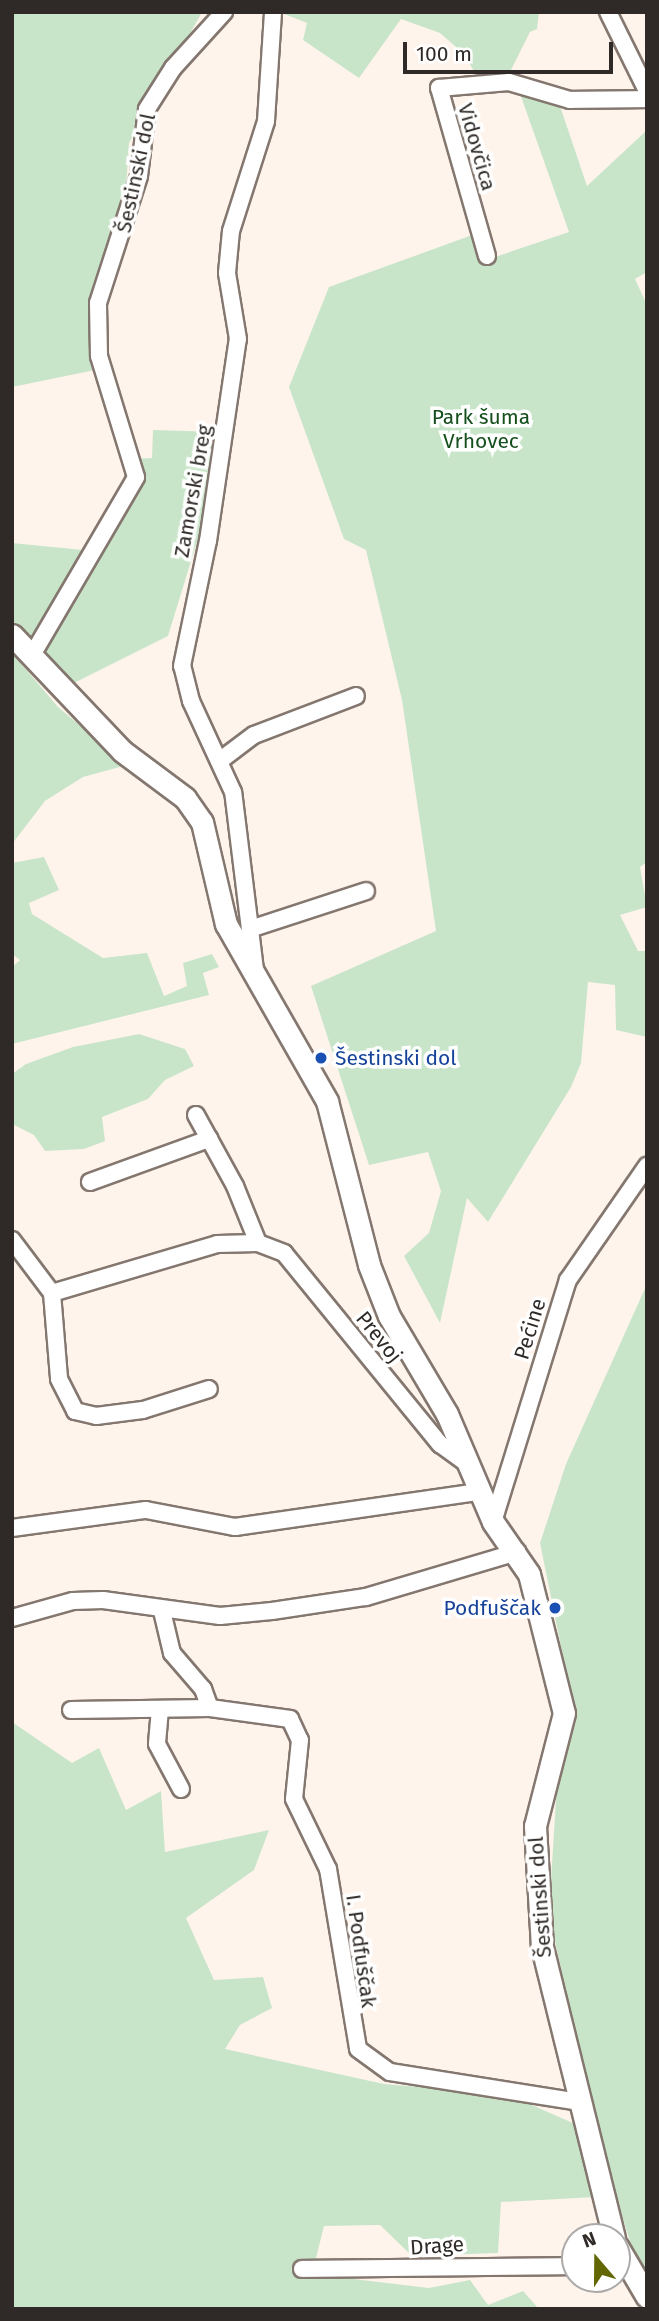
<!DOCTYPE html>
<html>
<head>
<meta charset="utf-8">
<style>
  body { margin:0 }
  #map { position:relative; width:659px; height:2321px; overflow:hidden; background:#fff4ec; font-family:"Fira Sans",sans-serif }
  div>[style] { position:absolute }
  .green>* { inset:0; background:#c9e5c9 }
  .roads { filter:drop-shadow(2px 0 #84776f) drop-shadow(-2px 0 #84776f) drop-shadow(0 2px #84776f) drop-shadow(0 -2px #84776f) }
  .street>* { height:16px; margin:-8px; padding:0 8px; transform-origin:8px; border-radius:8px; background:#fff }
  .secondary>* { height:21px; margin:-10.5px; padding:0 10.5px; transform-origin:10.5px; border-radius:10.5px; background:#fff }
  .dots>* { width:19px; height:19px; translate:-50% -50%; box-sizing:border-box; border:4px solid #fff; border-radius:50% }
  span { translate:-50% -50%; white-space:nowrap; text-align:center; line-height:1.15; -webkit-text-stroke:7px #fff; paint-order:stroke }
  .street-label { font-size:21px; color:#2f2a27 }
  .park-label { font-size:21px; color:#154f1c }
  .transit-label { font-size:21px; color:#164399 }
  .left { translate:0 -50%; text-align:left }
  .right { translate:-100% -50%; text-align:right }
  .frame { position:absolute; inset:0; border:14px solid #2f2a27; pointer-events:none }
  .north { position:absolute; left:561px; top:2223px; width:70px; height:70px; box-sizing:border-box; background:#fff; border:2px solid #acaaa9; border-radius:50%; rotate:340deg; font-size:19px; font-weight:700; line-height:28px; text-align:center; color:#2f2a27 }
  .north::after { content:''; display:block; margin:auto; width:24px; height:32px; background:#626704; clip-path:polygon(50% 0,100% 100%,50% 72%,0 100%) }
  .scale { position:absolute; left:403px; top:42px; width:210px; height:32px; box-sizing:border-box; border:4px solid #2f2a27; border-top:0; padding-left:9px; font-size:21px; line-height:24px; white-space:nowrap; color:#2f2a27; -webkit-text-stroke:5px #fff; paint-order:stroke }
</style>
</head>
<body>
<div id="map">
  <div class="green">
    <i style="clip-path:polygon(12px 12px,202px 12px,129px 143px,125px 204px,95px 284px,95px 370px,12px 387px)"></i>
    <i style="clip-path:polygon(279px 12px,539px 12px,537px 29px,530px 32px,507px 78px,479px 80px,464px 54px,440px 33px,401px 19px,359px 78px,303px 40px,307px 23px)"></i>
    <i style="clip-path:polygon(518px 88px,558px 100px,587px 186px,647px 130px,647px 272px,635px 279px,647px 305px,647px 862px,640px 867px,647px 907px,620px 915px,638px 951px,647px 951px,647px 1037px,616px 1030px,615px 985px,588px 982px,581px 1063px,571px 1087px,488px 1222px,467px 1198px,440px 1323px,404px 1256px,429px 1233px,441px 1191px,428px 1152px,369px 1165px,311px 986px,436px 931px,402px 700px,366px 550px,344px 539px,289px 387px,329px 287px,475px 234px,492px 258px,569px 232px)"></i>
    <i style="clip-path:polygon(153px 430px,219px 432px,200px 532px,168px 636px,68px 686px,12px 622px,12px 543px,83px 550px,122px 487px,127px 459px,152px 458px)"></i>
    <i style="clip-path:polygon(12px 653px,58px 707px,127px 765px,83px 777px,45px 801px,12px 844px)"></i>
    <i style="clip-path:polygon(44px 857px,59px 890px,29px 903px,32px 914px,103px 958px,147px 953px,164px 996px,187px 986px,183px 963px,212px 954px,219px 967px,203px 973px,209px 995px,12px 1044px,12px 967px,20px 960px,12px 954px,12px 863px)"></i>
    <i style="clip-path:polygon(139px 1034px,185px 1049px,194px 1066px,165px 1080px,148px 1099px,102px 1117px,105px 1141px,84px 1149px,45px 1151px,34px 1135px,12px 1124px,12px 1074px,26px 1064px,73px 1047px)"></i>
    <i style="clip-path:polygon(647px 1284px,647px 2277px,635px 2258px,591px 2113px,549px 1912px,557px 1784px,576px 1721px,540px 1543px,566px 1464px)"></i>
    <i style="clip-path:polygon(12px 1722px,72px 1763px,99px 1748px,126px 1810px,161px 1791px,165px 1852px,269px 1830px,254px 1870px,186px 1918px,214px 1980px,263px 1977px,272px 2008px,240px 2025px,225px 2049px,384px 2084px,509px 2095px,582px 2127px,596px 2197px,501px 2202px,498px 2253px,412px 2256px,380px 2225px,324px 2226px,312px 2274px,429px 2288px,470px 2280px,488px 2305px,523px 2291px,539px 2309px,12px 2309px)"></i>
  </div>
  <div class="roads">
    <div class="street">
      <i style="left:608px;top:12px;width:88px;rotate:63.7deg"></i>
      <i style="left:487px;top:256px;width:175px;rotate:-105.9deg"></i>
      <i style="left:439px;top:88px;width:70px;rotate:-4.9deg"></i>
      <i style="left:509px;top:82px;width:64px;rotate:16.4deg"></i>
      <i style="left:570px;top:100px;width:77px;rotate:-0.7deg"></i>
      <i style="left:31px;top:657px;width:208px;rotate:-59.7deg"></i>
      <i style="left:136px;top:477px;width:127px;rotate:-107deg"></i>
      <i style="left:99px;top:356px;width:53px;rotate:-91.1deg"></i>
      <i style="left:98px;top:303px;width:133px;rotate:-72.1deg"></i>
      <i style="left:139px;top:176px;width:67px;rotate:-83.2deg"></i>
      <i style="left:147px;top:109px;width:49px;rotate:-57.6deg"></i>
      <i style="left:173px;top:68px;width:76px;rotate:-47.7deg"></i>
      <i style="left:222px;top:759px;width:40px;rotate:-37deg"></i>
      <i style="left:254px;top:735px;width:109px;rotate:-20.9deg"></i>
      <i style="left:250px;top:929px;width:122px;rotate:-18.1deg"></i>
      <i style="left:255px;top:970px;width:179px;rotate:-97deg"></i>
      <i style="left:233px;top:792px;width:100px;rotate:-114.8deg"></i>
      <i style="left:191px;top:701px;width:36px;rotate:-104deg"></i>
      <i style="left:182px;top:666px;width:128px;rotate:-78.3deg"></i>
      <i style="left:208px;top:541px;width:204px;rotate:-81.6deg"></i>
      <i style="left:238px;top:339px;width:67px;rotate:-99.5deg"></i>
      <i style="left:227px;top:273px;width:42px;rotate:-84.6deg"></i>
      <i style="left:231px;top:231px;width:115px;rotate:-72.3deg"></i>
      <i style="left:266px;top:121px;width:109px;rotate:-86.3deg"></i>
      <i style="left:196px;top:1115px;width:81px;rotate:61.2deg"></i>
      <i style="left:235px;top:1186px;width:61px;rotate:68deg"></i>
      <i style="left:90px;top:1182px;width:127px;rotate:-19.9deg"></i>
      <i style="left:12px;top:1240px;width:66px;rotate:53deg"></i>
      <i style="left:52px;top:1293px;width:172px;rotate:-16.5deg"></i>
      <i style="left:217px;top:1244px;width:41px;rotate:-1.4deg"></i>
      <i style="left:258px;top:1243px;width:28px;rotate:21deg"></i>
      <i style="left:284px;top:1253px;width:247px;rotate:50.8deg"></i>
      <i style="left:440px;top:1444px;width:32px;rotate:36deg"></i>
      <i style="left:52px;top:1293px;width:86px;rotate:85.3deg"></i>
      <i style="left:59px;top:1379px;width:36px;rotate:63deg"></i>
      <i style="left:75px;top:1411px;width:22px;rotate:13deg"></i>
      <i style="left:96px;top:1416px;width:47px;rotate:-7.3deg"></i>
      <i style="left:143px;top:1410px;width:69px;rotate:-17.7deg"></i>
      <i style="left:493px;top:1522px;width:253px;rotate:-72.8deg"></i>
      <i style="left:568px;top:1280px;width:139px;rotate:-55.3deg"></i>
      <i style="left:12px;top:1528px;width:135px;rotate:-7.7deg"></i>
      <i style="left:146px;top:1510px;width:91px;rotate:10.8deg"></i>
      <i style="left:235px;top:1527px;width:246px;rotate:-8.2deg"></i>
      <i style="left:162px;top:1611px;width:43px;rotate:76.6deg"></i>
      <i style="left:172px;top:1653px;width:48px;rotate:49.3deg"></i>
      <i style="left:203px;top:1689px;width:20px;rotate:70deg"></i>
      <i style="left:12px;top:1618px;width:63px;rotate:-15.6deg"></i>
      <i style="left:73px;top:1601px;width:30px;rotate:-2deg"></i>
      <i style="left:103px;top:1600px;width:118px;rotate:7.8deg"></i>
      <i style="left:220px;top:1616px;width:52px;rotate:-5.5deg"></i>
      <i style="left:272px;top:1611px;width:95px;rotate:-8.5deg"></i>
      <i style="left:366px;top:1597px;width:158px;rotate:-16.6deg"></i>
      <i style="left:160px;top:1709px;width:35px;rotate:95deg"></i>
      <i style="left:157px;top:1744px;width:51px;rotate:61.9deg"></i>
      <i style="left:71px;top:1710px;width:139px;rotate:-0.8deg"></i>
      <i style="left:210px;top:1708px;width:81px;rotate:7.8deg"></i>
      <i style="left:290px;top:1719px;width:23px;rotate:65deg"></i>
      <i style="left:300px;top:1740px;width:59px;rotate:95.8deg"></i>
      <i style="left:294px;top:1799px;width:78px;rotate:64.1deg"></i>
      <i style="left:328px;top:1869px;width:182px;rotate:80.5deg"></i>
      <i style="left:358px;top:2049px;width:39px;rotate:36deg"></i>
      <i style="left:390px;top:2072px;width:191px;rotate:9deg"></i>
      <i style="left:302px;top:2269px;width:273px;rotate:-0.6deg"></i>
    </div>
    <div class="secondary">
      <i style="left:12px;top:635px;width:160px;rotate:46.5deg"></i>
      <i style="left:122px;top:751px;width:79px;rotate:36.7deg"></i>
      <i style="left:185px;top:798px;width:29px;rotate:55deg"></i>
      <i style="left:202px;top:822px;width:105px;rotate:76.8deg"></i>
      <i style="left:226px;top:924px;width:204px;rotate:60.3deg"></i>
      <i style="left:327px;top:1101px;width:169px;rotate:75.6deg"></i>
      <i style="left:369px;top:1265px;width:55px;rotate:68.6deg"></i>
      <i style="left:389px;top:1316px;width:114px;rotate:59.4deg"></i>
      <i style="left:447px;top:1414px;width:117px;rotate:66.9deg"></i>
      <i style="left:493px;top:1522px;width:63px;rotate:55.3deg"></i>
      <i style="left:529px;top:1574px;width:143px;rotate:75.9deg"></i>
      <i style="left:564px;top:1713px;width:117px;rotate:104.4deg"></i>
      <i style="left:535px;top:1826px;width:121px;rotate:86.7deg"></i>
      <i style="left:542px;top:1947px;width:299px;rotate:76.1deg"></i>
      <i style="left:617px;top:2246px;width:59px;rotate:59.5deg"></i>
    </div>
  </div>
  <div class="dots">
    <i style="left:321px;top:1058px;background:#1a4fb4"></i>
    <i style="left:555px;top:1608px;background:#1a4fb4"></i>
  </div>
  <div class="street-label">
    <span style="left:477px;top:147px;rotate:74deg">Vidovčica</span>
    <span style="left:136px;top:173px;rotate:-78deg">Šestinski dol</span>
    <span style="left:193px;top:491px;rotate:-80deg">Zamorski breg</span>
    <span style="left:530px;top:1329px;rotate:-73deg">Pećine</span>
    <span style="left:379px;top:1337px;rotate:51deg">Prevoj</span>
    <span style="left:540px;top:1897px;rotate:-94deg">Šestinski dol</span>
    <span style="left:361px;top:1951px;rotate:82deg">I. Podfuščak</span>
    <span style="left:437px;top:2246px;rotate:-4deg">Drage</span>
  </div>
  <div class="park-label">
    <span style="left:481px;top:429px">Park šuma<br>Vrhovec</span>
  </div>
  <div class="transit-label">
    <span class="left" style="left:335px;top:1058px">Šestinski dol</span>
    <span class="right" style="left:541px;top:1608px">Podfuščak</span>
  </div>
  <div class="frame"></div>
  <div class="north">N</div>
  <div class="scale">100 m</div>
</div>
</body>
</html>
